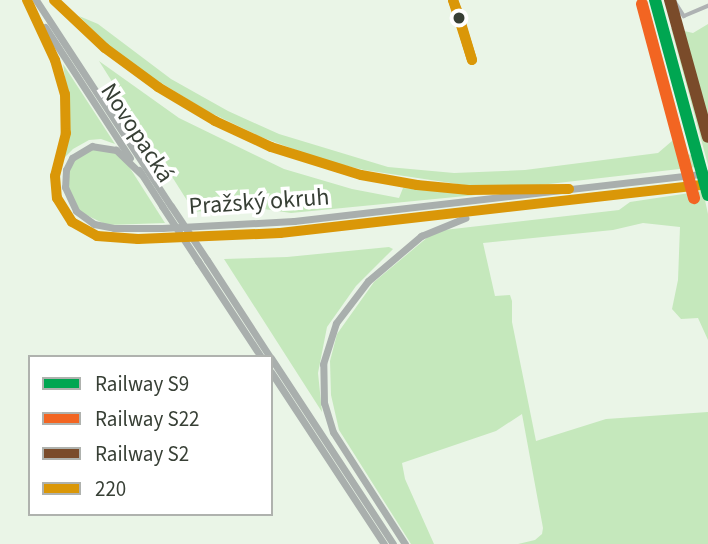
<!DOCTYPE html>
<html>
<head>
<meta charset="utf-8">
<style>
  body { margin:0 }
  #map { position:relative; width:708px; height:544px; overflow:hidden; background:#eaf5e7; font-family:"Source Sans 3",sans-serif }
  div>[style] { position:absolute }
  .green>* { inset:0; background:#c5e8bc }
  .street>* { height:3.5px; margin:-1.75px; padding:0 1.75px; transform-origin:1.75px; border-radius:1.75px; background:#aeb2b3 }
  .highway>* { height:7px; margin:-3.5px; padding:0 3.5px; transform-origin:3.5px; border-radius:3.5px; background:#a9afad }
  .highway-bridge>* { height:7px; margin:-3.5px; padding:0 3.5px; transform-origin:3.5px; border-radius:3.5px; background:#a9afad }
  .bus-1>* { height:10px; margin:-5px; padding:0 5px; transform-origin:5px; border-radius:5px; background:#da9708 }
  .rail-1>* { height:12px; margin:-6px; padding:0 6px; transform-origin:6px; border-radius:6px; background:#00a651 }
  .rail-2>* { height:12px; margin:-6px; padding:0 6px; transform-origin:6px; border-radius:6px; background:#f26522 }
  .rail-3>* { height:12px; margin:-6px; padding:0 6px; transform-origin:6px; border-radius:6px; background:#7a4b2a }
  .dots>* { width:19px; height:19px; translate:-50% -50%; box-sizing:border-box; border:4px solid #fff; border-radius:50% }
  span { translate:-50% -50%; white-space:nowrap; text-align:center; line-height:1.15; -webkit-text-stroke:7px #fff; paint-order:stroke }
  .street-label { font-size:24px; color:#373f35 }
  .legend { position:absolute; left:28px; top:355px; width:245px; height:161px; box-sizing:border-box; background:#fff; border:2px solid #afb2ae; margin:0; padding:9px 12px; list-style:none; font-size:21px; color:#373f35 }
  .legend li { display:flex; align-items:center; gap:14px; height:35px }
  .legend b { width:35px; border:2px solid #afb2ae }
</style>
</head>
<body>
<div id="map">
  <div class="green">
    <i style="clip-path:polygon(79px 16px,98px 24px,171px 79px,228px 111px,279px 134px,388px 167px,454px 173px,525px 170px,658px 153px,679px 135px,683px 153px,695px 156px,697px 167px,540px 185px,471px 186px,364px 170px,323px 160px,261px 137px,207px 111px,145px 73px,107px 44px)"></i>
    <i style="clip-path:polygon(708px 24px,708px 165px,671px 28px,693px 33px)"></i>
    <i style="clip-path:polygon(99px 61px,179px 118px,284px 169px,352px 189px,399px 198px,403px 188px,476px 195px,291px 213px,257px 208px,190px 212px,188px 202px)"></i>
    <i style="clip-path:polygon(63px 64px,115px 144px,101px 139px,89px 140px,73px 149px,64px 158px,70px 111px)"></i>
    <i style="clip-path:polygon(95px 148px,115px 152px,128px 165px,165px 223px,107px 225px,80px 212px,68px 188px,68px 171px,73px 161px)"></i>
    <i style="clip-path:polygon(703px 191px,708px 214px,708px 340px,698px 318px,681px 319px,672px 309px,678px 280px,680px 227px,643px 223px,613px 230px,483px 243px,495px 296px,510px 295px,512px 301px,512px 322px,536px 441px,606px 419px,708px 412px,708px 544px,518px 544px,535px 540px,542px 534px,543px 528px,522px 414px,496px 431px,402px 463px,405px 479px,434px 544px,411px 544px,339px 430px,331px 395px,330px 361px,337px 334px,374px 282px,435px 231px,619px 210px,630px 202px)"></i>
    <i style="clip-path:polygon(389px 247px,393px 249px,356px 286px,327px 327px,318px 373px,322px 412px,224px 259px,287px 257px)"></i>
  </div>
  <div class="street">
    <i style="left:674px;top:0;width:19px;rotate:58deg"></i>
    <i style="left:684px;top:16px;width:26px;rotate:-23deg"></i>
  </div>
  <div class="highway">
    <i style="left:36px;top:0;width:246px;rotate:56.8deg"></i>
    <i style="left:54px;top:0;width:70px;rotate:43.3deg"></i>
    <i style="left:105px;top:48px;width:66px;rotate:36.3deg"></i>
    <i style="left:158px;top:87px;width:66px;rotate:30.8deg"></i>
    <i style="left:215px;top:121px;width:62px;rotate:24.9deg"></i>
    <i style="left:271px;top:147px;width:94px;rotate:17.3deg"></i>
    <i style="left:361px;top:175px;width:57px;rotate:10.1deg"></i>
    <i style="left:417px;top:185px;width:52px;rotate:5.5deg"></i>
    <i style="left:469px;top:190px;width:68px;rotate:-0.8deg"></i>
    <i style="left:30px;top:5px;width:60px;rotate:65.6deg"></i>
    <i style="left:55px;top:60px;width:35px;rotate:74deg"></i>
    <i style="left:65px;top:94px;width:39px;rotate:89deg"></i>
    <i style="left:66px;top:133px;width:44px;rotate:104.3deg"></i>
    <i style="left:55px;top:176px;width:22px;rotate:85deg"></i>
    <i style="left:57px;top:198px;width:28px;rotate:58deg"></i>
    <i style="left:72px;top:222px;width:29px;rotate:29deg"></i>
    <i style="left:97px;top:236px;width:41px;rotate:4.2deg"></i>
    <i style="left:138px;top:239px;width:142px;rotate:-2.4deg"></i>
    <i style="left:280px;top:233px;width:431px;rotate:-6.5deg"></i>
    <i style="left:45px;top:27px;width:156px;rotate:57deg"></i>
    <i style="left:139px;top:170px;width:43px;rotate:57.4deg"></i>
    <i style="left:141px;top:174px;width:35px;rotate:-136deg"></i>
    <i style="left:116px;top:150px;width:24px;rotate:-171deg"></i>
    <i style="left:92px;top:146px;width:23px;rotate:149deg"></i>
    <i style="left:72px;top:158px;width:13px;rotate:117deg"></i>
    <i style="left:66px;top:170px;width:17px;rotate:93deg"></i>
    <i style="left:65px;top:187px;width:26px;rotate:65deg"></i>
    <i style="left:76px;top:211px;width:22px;rotate:36deg"></i>
    <i style="left:94px;top:224px;width:20px;rotate:11deg"></i>
    <i style="left:114px;top:228px;width:48px"></i>
    <i style="left:162px;top:228px;width:132px;rotate:-3deg"></i>
    <i style="left:294px;top:221px;width:417px;rotate:-6.6deg"></i>
    <i style="left:207px;top:260px;width:116px;rotate:57deg"></i>
    <i style="left:198px;top:261px;width:115px;rotate:56.7deg"></i>
    <i style="left:271px;top:358px;width:222px;rotate:56.7deg"></i>
    <i style="left:271px;top:372px;width:206px;rotate:56.7deg"></i>
    <i style="left:405px;top:544px;width:133px;rotate:-122.7deg"></i>
    <i style="left:333px;top:432px;width:30px;rotate:-107deg"></i>
    <i style="left:324px;top:403px;width:39px;rotate:-91deg"></i>
    <i style="left:323px;top:364px;width:43px;rotate:-72.4deg"></i>
    <i style="left:336px;top:323px;width:53px;rotate:-52.7deg"></i>
    <i style="left:368px;top:281px;width:70px;rotate:-40.3deg"></i>
    <i style="left:421px;top:236px;width:48px;rotate:-22.2deg"></i>
  </div>
  <div class="highway-bridge">
    <i style="left:162px;top:206px;width:66px;rotate:56.8deg"></i>
    <i style="left:171px;top:206px;width:65px;rotate:56.3deg"></i>
  </div>
  <div class="bus-1">
    <i style="left:27px;top:0;width:66px;rotate:65deg"></i>
    <i style="left:55px;top:60px;width:35px;rotate:74deg"></i>
    <i style="left:65px;top:94px;width:39px;rotate:89deg"></i>
    <i style="left:66px;top:133px;width:44px;rotate:104.3deg"></i>
    <i style="left:55px;top:176px;width:22px;rotate:85deg"></i>
    <i style="left:57px;top:198px;width:28px;rotate:58deg"></i>
    <i style="left:72px;top:222px;width:29px;rotate:29deg"></i>
    <i style="left:97px;top:236px;width:41px;rotate:4.2deg"></i>
    <i style="left:138px;top:239px;width:142px;rotate:-2.4deg"></i>
    <i style="left:280px;top:233px;width:431px;rotate:-6.5deg"></i>
    <i style="left:54px;top:0;width:70px;rotate:43.3deg"></i>
    <i style="left:105px;top:48px;width:66px;rotate:36.3deg"></i>
    <i style="left:158px;top:87px;width:66px;rotate:30.8deg"></i>
    <i style="left:215px;top:121px;width:62px;rotate:24.9deg"></i>
    <i style="left:271px;top:147px;width:94px;rotate:17.3deg"></i>
    <i style="left:361px;top:175px;width:57px;rotate:10.1deg"></i>
    <i style="left:417px;top:185px;width:52px;rotate:5.5deg"></i>
    <i style="left:469px;top:190px;width:100px;rotate:-0.6deg"></i>
    <i style="left:453px;top:0;width:14px;rotate:69deg"></i>
    <i style="left:458px;top:13px;width:49px;rotate:73.4deg"></i>
    <i style="left:472px;top:60px;width:63px;rotate:-107.6deg"></i>
  </div>
  <div class="rail-1">
    <i style="left:655px;top:0;width:202px;rotate:74.8deg"></i>
  </div>
  <div class="rail-2">
    <i style="left:642px;top:4px;width:201px;rotate:75deg"></i>
  </div>
  <div class="rail-3">
    <i style="left:670px;top:0;width:142px;rotate:74.5deg"></i>
  </div>
  <div class="dots">
    <i style="left:459px;top:18px;background:#373f35"></i>
  </div>
  <div class="street-label">
    <span style="left:137px;top:133px;rotate:57deg">Novopacká</span>
    <span style="left:259px;top:202px;rotate:-4deg">Pražský okruh</span>
  </div>
  <ul class="legend">
  <li><b style="height:9px;background:#00a651"></b>Railway S9</li>
  <li><b style="height:9px;background:#f26522"></b>Railway S22</li>
  <li><b style="height:9px;background:#7a4b2a"></b>Railway S2</li>
  <li><b style="height:9px;background:#da9708"></b>220</li>
  </ul>
</div>
</body>
</html>
